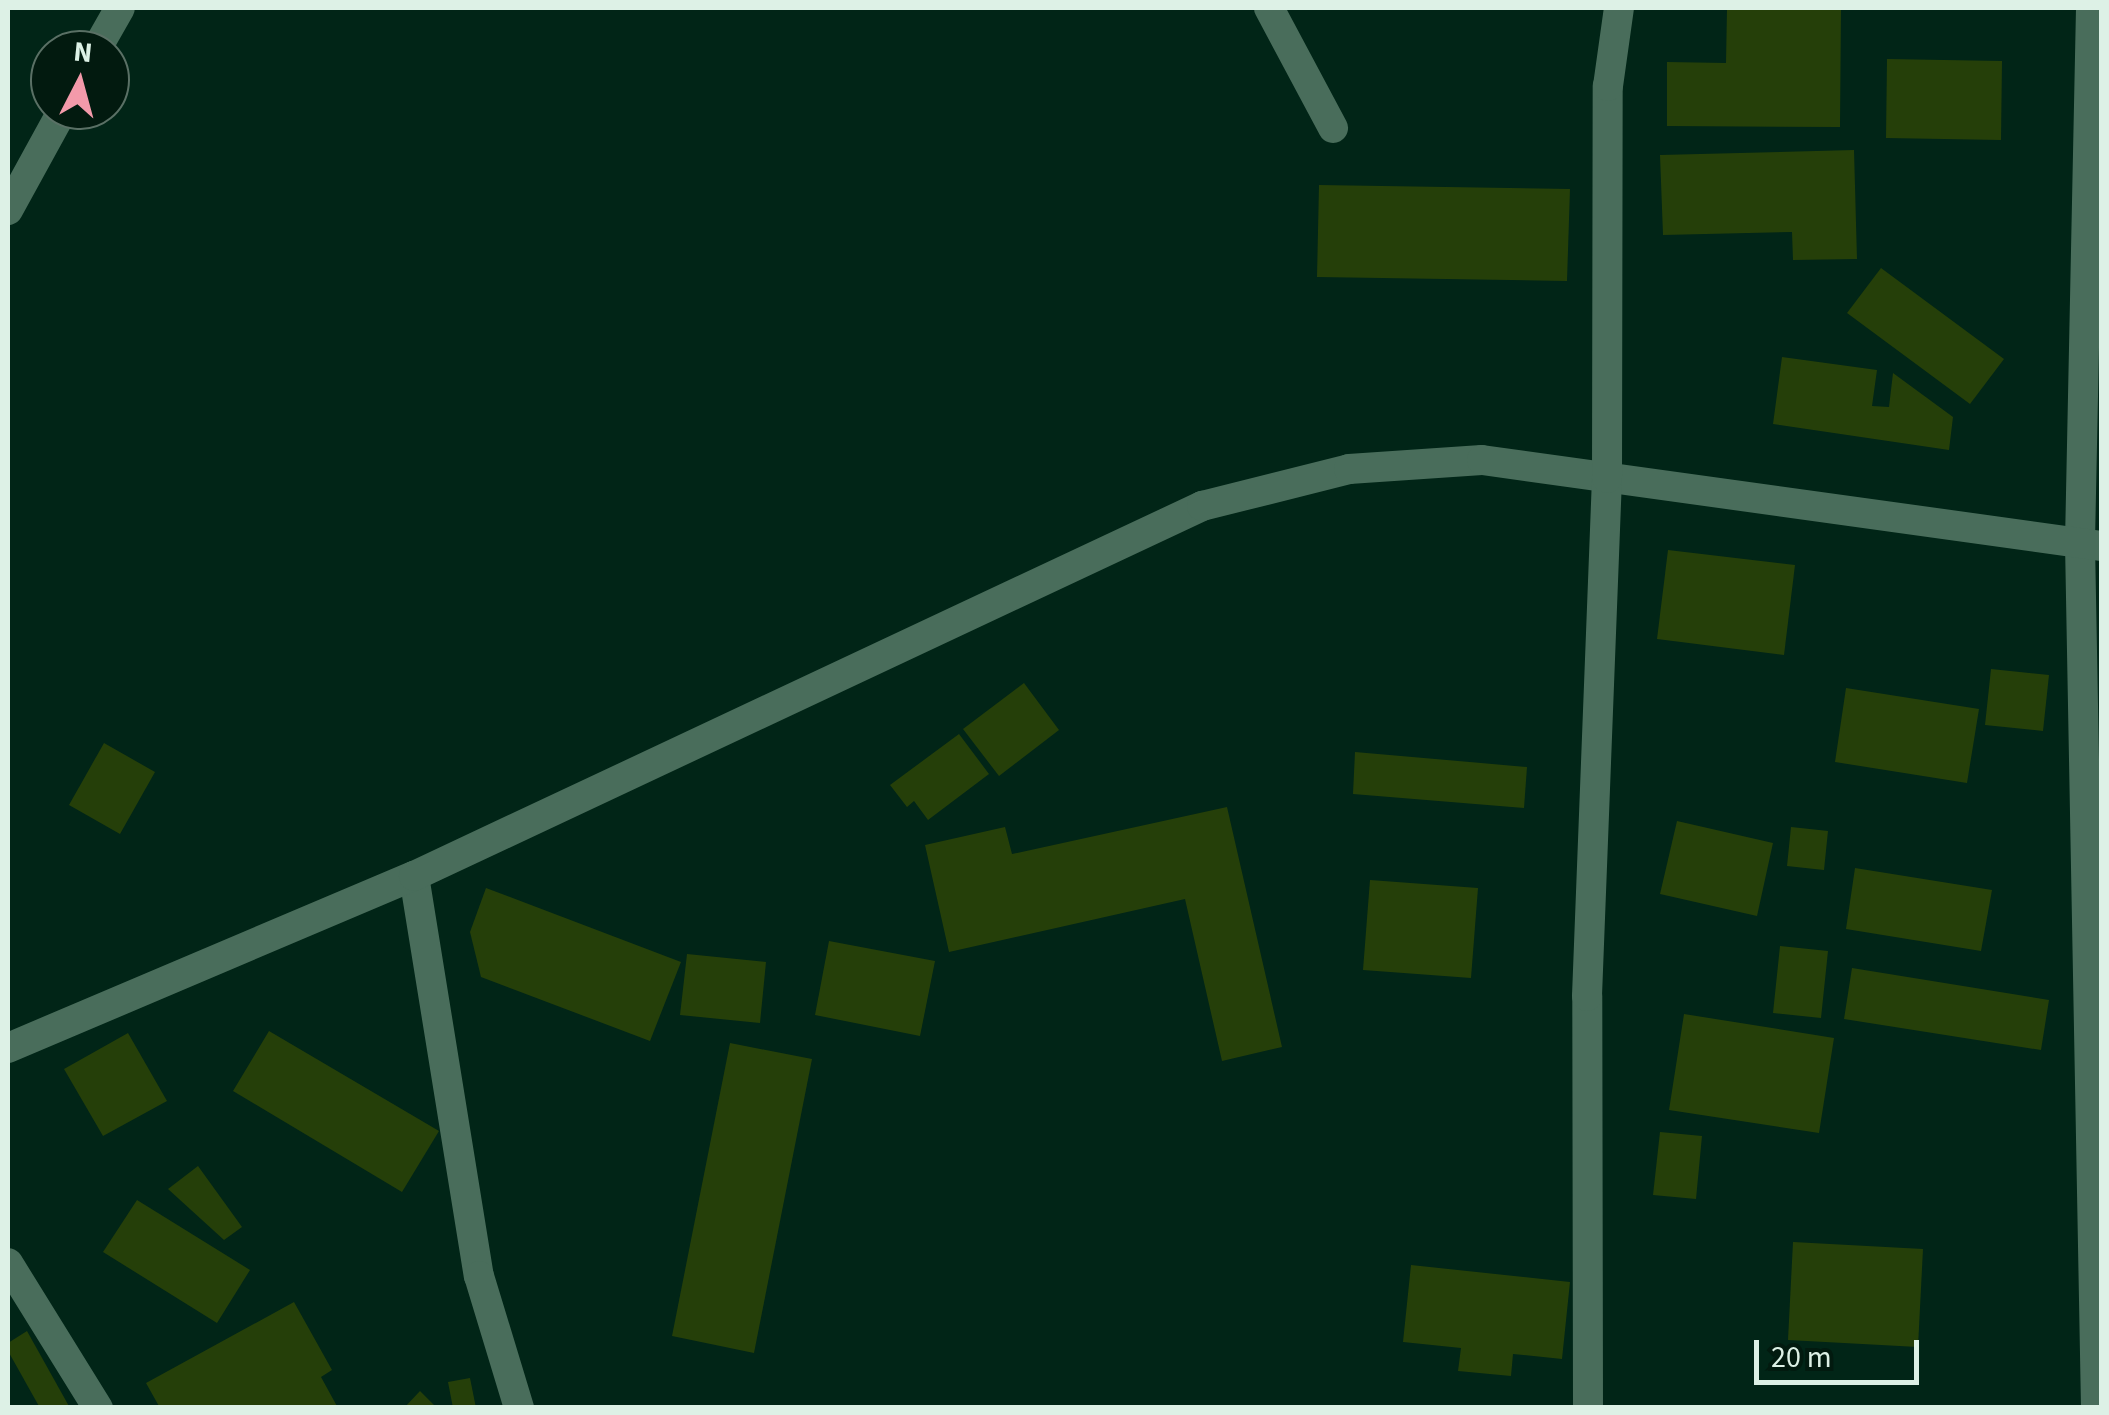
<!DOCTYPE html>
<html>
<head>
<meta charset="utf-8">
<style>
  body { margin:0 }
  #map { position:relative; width:2109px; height:1415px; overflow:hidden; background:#012517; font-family:"Source Sans 3",sans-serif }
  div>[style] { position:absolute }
  .building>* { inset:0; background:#253f09 }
  .street>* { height:30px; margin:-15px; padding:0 15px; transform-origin:15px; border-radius:15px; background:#496d5b }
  span { translate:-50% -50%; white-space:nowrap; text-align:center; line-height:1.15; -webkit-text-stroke:10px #021a0f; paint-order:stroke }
  .frame { position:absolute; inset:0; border:10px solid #ddf1e6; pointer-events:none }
  .north { position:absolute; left:30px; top:30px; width:100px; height:100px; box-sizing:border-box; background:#021a0f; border:2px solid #5a7065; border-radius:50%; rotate:6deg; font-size:28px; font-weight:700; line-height:40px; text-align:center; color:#ddf1e6 }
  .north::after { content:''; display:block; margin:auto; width:35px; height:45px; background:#f39aaa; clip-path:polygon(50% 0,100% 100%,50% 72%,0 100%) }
  .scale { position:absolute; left:1754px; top:1340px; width:165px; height:45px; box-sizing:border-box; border:5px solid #ddf1e6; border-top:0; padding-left:12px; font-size:30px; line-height:35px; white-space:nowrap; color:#ddf1e6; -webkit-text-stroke:8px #021a0f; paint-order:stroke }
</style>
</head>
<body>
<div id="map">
  <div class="building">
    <i style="clip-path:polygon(1727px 8px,1841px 8px,1840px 127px,1667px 126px,1667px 62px,1726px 63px)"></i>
    <i style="clip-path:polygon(1887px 59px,2002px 61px,2001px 140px,1886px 138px)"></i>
    <i style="clip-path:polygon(1854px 150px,1857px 259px,1793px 260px,1792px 232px,1663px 235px,1660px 155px)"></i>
    <i style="clip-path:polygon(1319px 185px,1570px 189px,1567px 281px,1317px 277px)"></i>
    <i style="clip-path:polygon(1881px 268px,2004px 359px,1970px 404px,1847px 313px)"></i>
    <i style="clip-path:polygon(1782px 357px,1877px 370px,1872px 406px,1889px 407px,1893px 373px,1953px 417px,1949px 450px,1773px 424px)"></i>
    <i style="clip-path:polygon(1668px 550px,1795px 565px,1784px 655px,1657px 639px)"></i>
    <i style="clip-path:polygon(1991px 669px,2049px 675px,2043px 731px,1985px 725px)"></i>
    <i style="clip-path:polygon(1024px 683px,1059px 730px,999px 776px,963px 729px)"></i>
    <i style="clip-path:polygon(1846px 688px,1979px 709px,1967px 783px,1835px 762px)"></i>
    <i style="clip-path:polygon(959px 734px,989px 774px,928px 820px,914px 801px,907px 807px,890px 785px)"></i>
    <i style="clip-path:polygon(104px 743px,155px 772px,120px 834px,69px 805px)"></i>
    <i style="clip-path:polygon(1355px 752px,1527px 767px,1524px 808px,1353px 794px)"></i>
    <i style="clip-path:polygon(1227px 807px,1282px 1047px,1222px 1061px,1185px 899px,949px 952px,925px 845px,1005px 827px,1012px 854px)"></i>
    <i style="clip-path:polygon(1677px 821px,1773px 843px,1757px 916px,1660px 894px)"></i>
    <i style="clip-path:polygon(1791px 827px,1828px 831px,1824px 870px,1787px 866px)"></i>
    <i style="clip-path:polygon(1855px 868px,1992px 890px,1981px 951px,1846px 929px)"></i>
    <i style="clip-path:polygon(1370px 880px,1478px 888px,1471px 978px,1363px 970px)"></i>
    <i style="clip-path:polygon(486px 888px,681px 962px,650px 1041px,481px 977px,470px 932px)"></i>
    <i style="clip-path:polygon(829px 941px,935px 961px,920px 1036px,815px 1015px)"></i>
    <i style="clip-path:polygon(1780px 946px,1828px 951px,1821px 1018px,1773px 1013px)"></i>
    <i style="clip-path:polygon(687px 954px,766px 962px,760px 1023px,680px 1015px)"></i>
    <i style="clip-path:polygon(1852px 968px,2049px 1000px,2041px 1050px,1844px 1019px)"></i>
    <i style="clip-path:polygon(1684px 1014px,1834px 1038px,1819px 1133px,1669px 1110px)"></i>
    <i style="clip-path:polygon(269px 1031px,439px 1131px,402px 1192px,233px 1091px)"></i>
    <i style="clip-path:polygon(128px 1033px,167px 1101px,103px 1136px,64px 1069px)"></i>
    <i style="clip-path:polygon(730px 1043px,812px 1059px,754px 1353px,672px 1336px)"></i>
    <i style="clip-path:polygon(1660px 1132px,1702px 1136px,1696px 1199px,1653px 1195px)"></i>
    <i style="clip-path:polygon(198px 1166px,242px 1227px,224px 1240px,168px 1189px)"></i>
    <i style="clip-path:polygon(137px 1200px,250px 1270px,217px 1323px,103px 1252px)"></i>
    <i style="clip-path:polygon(1793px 1242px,1923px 1249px,1918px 1347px,1788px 1340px)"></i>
    <i style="clip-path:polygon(1411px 1265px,1570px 1282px,1562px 1359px,1513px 1354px,1511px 1376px,1458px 1371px,1461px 1348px,1403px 1342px)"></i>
    <i style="clip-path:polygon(294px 1302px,332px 1370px,321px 1377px,338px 1408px,160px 1408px,146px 1383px)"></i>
    <i style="clip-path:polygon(27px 1331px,70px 1408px,40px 1408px,8px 1351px,8px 1343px)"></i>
    <i style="clip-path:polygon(470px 1378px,476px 1408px,453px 1408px,448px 1382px)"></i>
    <i style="clip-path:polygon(420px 1391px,437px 1408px,404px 1408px)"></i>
  </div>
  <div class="street">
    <i style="left:1269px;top:8px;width:136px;rotate:61.9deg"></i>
    <i style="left:2091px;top:8px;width:535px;rotate:91.18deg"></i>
    <i style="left:2080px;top:543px;width:865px;rotate:88.94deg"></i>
    <i style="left:96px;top:50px;width:48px;rotate:-60.3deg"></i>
    <i style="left:8px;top:210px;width:114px;rotate:-61.2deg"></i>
    <i style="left:414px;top:876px;width:405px;rotate:80.8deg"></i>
    <i style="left:479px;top:1276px;width:138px;rotate:73.1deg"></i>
    <i style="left:8px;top:1048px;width:441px;rotate:-23deg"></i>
    <i style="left:414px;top:876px;width:871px;rotate:-25.15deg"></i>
    <i style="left:1202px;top:506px;width:152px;rotate:-14.1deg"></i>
    <i style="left:1349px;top:469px;width:133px;rotate:-3.9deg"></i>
    <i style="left:1482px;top:460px;width:626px;rotate:7.9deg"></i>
    <i style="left:8px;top:1263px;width:171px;rotate:58.2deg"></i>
    <i style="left:1588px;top:1408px;width:412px;rotate:-90.1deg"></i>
    <i style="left:1587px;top:996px;width:518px;rotate:-87.79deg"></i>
    <i style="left:1607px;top:478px;width:392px;rotate:-89.9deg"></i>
    <i style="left:1608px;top:86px;width:79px;rotate:-82deg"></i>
  </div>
  <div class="frame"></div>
  <div class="north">N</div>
  <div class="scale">20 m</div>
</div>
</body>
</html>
